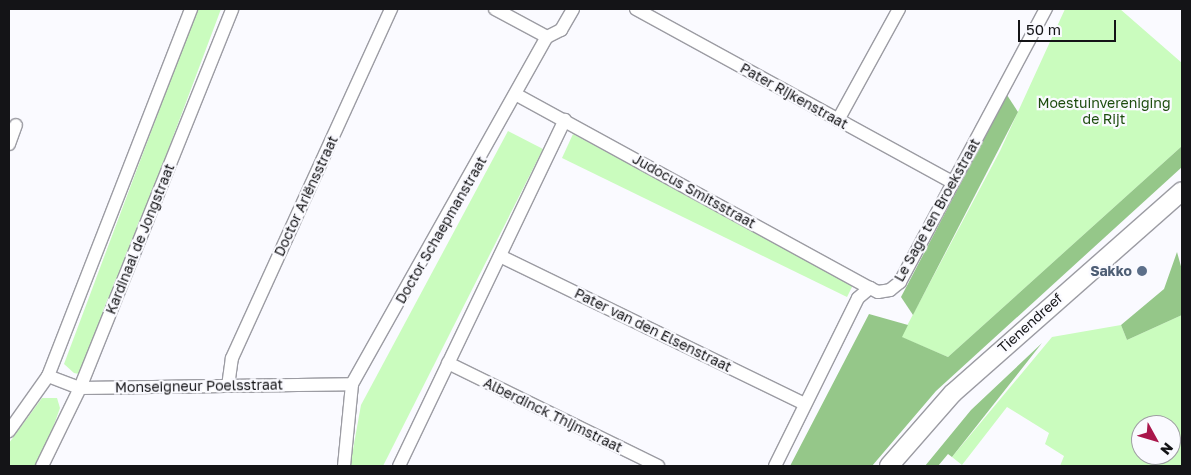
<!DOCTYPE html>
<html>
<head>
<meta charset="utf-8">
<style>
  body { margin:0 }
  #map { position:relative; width:1191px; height:475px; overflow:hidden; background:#fafaff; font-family:"Golos Text",sans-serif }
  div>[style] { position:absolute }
  .green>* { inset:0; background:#cafcbe }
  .forest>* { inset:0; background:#95c789 }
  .roads { filter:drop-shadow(1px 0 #9c9ca3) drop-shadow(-1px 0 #9c9ca3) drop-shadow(0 1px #9c9ca3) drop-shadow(0 -1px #9c9ca3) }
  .street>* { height:12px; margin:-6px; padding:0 6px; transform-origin:6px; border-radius:6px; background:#fff }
  .secondary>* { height:18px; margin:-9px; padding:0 9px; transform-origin:9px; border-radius:9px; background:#fff }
  .dots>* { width:14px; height:14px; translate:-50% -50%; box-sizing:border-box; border:2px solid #fafaff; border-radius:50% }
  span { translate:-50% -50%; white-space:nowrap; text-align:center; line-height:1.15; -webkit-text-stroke:4.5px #fafaff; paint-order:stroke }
  .street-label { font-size:14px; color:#141417 }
  .park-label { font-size:14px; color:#1d4c0e }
  .service-label { font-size:14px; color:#4e5e75; font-weight:700 }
  .right { translate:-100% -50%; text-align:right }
  .frame { position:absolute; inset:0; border:10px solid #141417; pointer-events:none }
  .north { position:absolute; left:1131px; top:415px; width:50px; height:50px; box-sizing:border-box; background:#fafaff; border:1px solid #9e9ea2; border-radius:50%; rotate:129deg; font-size:14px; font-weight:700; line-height:20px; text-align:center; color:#141417 }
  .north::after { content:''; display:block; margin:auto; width:18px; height:22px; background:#a9164b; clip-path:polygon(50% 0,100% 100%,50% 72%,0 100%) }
  .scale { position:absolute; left:1018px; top:20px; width:98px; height:22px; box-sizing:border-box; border:2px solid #141417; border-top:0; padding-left:6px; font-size:15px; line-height:18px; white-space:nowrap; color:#141417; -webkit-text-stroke:4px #fafaff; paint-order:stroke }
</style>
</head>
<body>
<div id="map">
  <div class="green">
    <i style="clip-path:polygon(197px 9px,221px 9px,122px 273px,79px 374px,74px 373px,64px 364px)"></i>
    <i style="clip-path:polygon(1065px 9px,1120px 9px,1182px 63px,1182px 146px,948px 357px,901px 337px,1000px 151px)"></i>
    <i style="clip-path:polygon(508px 131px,543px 149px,383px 466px,350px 466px,361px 405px)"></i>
    <i style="clip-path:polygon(573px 134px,840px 277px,853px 285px,847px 297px,562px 158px)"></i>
    <i style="clip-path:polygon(evenodd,1182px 315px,1182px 466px,1060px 466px,1064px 456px,1045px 444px,1049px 433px,1007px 407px,962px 465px,952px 457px,1052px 337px,1121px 325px,1127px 340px,1182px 315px,1141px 425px,1171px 425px,1171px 455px,1141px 455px,1141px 425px)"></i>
    <i style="clip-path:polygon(42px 398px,57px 398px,60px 408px,48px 442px,35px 466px,9px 466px,9px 443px)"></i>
  </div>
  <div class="forest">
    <i style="clip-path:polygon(1007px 95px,1018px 112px,913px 315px,901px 297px)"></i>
    <i style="clip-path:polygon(1182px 146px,1182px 167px,936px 391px,872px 466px,790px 466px,869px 314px,908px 325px,902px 337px,948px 357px)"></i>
    <i style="clip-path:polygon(1177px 252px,1182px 270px,1182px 315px,1127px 340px,1121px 325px,1164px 289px)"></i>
    <i style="clip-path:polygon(1042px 343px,952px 457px,948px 454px,938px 466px,925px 466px,971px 410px)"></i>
  </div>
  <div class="roads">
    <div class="street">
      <i style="left:495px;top:9px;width:59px;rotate:28.3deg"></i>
      <i style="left:636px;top:9px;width:360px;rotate:28.7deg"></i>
      <i style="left:517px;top:95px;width:402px;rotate:28.7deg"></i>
      <i style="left:838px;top:120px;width:127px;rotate:-61.2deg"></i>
      <i style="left:9px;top:144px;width:20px;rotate:-70deg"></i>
      <i style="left:500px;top:256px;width:339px;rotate:25.9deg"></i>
      <i style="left:448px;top:363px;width:234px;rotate:26.1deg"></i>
      <i style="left:48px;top:376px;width:34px;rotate:21deg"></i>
      <i style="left:80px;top:388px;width:272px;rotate:-0.8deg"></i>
      <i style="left:228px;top:386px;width:28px;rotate:-82deg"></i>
      <i style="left:232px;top:358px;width:384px;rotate:-65.5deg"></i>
      <i style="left:9px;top:431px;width:67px;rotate:-54.7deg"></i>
      <i style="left:48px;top:376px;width:394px;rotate:-68.7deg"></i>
      <i style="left:42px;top:466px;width:87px;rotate:-64deg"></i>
      <i style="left:80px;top:388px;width:408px;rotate:-68.1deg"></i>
      <i style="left:344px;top:466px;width:82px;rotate:-84.4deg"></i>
      <i style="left:352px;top:384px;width:398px;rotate:-60.7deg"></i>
      <i style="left:547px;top:37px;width:16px;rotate:-27deg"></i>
      <i style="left:561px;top:30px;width:24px;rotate:-60deg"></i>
      <i style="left:399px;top:466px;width:384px;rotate:-64.4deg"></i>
      <i style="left:775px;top:466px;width:187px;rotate:-63.7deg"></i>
      <i style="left:858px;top:298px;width:16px;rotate:-40deg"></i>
      <i style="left:870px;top:288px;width:9px;rotate:27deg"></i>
      <i style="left:878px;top:292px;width:12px;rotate:-9deg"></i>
      <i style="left:890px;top:290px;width:13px;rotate:-39deg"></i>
      <i style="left:900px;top:282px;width:310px;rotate:-61.9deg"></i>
    </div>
    <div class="secondary">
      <i style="left:889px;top:466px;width:97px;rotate:-48.8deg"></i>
      <i style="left:953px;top:393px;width:305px;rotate:-41.4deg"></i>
    </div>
  </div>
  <div class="dots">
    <i style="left:1142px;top:271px;background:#5c6f8a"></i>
  </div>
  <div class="street-label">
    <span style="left:794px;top:96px;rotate:29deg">Pater Rijkenstraat</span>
    <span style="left:694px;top:191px;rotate:29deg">Judocus Smitsstraat</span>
    <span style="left:306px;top:196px;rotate:-65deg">Doctor Ariënsstraat</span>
    <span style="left:937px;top:210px;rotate:-61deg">Le Sage ten Broekstraat</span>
    <span style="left:441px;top:230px;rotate:-60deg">Doctor Schaepmanstraat</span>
    <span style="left:140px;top:239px;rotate:-68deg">Kardinaal de Jongstraat</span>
    <span style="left:1030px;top:323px;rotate:-42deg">Tienendreef</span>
    <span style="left:653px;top:330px;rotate:26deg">Pater van den Elsenstraat</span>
    <span style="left:199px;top:386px;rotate:-1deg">Monseigneur Poelsstraat</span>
    <span style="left:553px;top:415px;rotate:26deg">Alberdinck Thijmstraat</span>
  </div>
  <div class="park-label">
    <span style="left:1104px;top:111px">Moestuinvereniging<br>de Rijt</span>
  </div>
  <div class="service-label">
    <span class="right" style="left:1132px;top:271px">Sakko</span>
  </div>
  <div class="frame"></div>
  <div class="north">N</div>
  <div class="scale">50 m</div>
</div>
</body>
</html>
